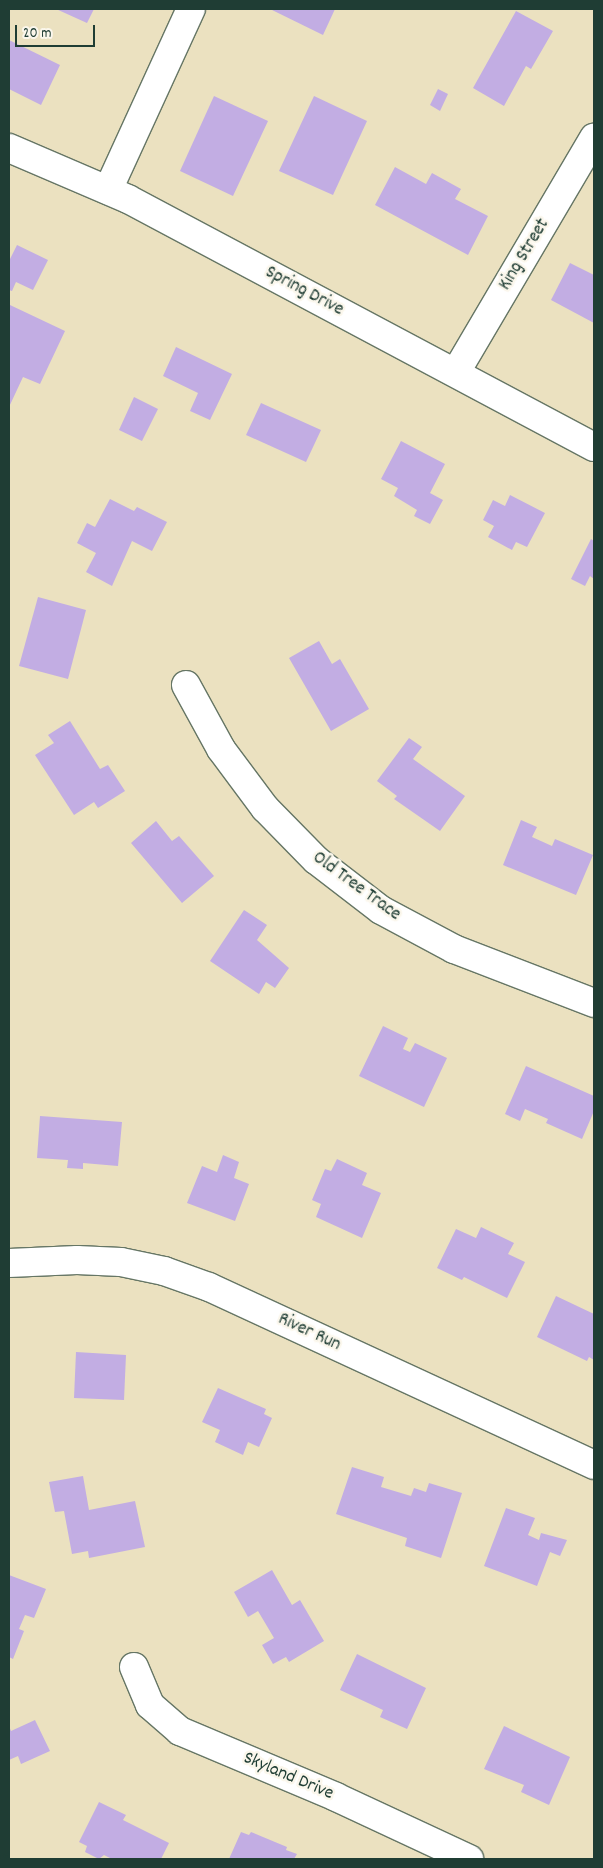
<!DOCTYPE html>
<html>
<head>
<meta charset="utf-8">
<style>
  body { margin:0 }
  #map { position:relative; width:603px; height:1868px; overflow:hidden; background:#ebe1c0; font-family:Dekko,sans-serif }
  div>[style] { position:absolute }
  .building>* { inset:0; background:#c2ade3 }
  .roads { filter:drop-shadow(1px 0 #667665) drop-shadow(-1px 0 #667665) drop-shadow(0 1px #667665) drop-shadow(0 -1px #667665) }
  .street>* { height:28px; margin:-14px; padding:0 14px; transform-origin:14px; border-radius:14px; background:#fff }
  span { translate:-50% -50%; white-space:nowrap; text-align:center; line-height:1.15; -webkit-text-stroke:5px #fbf7ec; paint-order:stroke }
  .street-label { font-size:19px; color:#1f3d34 }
  .frame { position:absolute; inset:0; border:10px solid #1f3d34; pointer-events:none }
  .scale { position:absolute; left:15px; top:25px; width:80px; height:22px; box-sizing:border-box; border:2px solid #1f3d34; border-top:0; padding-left:6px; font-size:15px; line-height:18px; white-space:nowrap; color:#1f3d34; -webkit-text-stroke:4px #fbf7ec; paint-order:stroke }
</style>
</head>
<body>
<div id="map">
  <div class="building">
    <i style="clip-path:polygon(56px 9px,94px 9px,87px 23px)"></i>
    <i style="clip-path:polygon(270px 9px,335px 9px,323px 35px)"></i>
    <i style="clip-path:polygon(516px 11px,553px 31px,531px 69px,526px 66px,504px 106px,473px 88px)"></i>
    <i style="clip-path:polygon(9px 40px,60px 65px,41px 105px,9px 89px)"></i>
    <i style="clip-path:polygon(438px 89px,448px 94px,440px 111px,430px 105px)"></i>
    <i style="clip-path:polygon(214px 96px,268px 121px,233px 196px,180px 171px)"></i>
    <i style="clip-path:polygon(314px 96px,367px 121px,333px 195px,279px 171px)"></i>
    <i style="clip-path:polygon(395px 167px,426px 184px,432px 173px,461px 189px,455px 199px,488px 216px,468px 255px,375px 205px)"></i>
    <i style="clip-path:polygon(17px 245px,48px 260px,33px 290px,16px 282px,12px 291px,9px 290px,9px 261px)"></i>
    <i style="clip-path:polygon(570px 263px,594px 275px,594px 323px,551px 300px)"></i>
    <i style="clip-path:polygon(10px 305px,65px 331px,40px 384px,23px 377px,9px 407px)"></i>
    <i style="clip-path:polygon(176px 347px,232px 374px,210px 420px,190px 411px,198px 393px,163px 376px)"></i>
    <i style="clip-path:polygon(134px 397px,158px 409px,142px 441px,119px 430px)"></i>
    <i style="clip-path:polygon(261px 403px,321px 430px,306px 462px,246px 435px)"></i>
    <i style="clip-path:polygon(401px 441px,445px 464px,430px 493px,443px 500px,430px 524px,414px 516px,417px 510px,394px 496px,398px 488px,381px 479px)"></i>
    <i style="clip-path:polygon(510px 495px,545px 513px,527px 547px,516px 542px,512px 550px,488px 537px,494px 526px,483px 520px,493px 500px,505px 506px)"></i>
    <i style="clip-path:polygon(110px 499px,134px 511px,137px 507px,167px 522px,152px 551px,132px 541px,112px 586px,86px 572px,96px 553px,77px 543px,87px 523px,95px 527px)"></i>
    <i style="clip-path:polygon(591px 539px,594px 541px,594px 579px,590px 576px,585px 586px,571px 579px)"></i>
    <i style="clip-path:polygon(38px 597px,86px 610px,68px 679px,19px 666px)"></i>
    <i style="clip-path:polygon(319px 641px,332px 664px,340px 659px,369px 709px,331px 731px,289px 658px)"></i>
    <i style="clip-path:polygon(70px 721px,100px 769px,108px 765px,125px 791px,98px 808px,94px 802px,74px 815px,35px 755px,54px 743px,48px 735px)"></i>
    <i style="clip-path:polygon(409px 738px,422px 747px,413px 759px,465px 796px,440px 831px,394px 799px,397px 796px,377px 781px)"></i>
    <i style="clip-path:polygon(521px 820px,537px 827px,532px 837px,552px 846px,555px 839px,593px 855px,576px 895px,503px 865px)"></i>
    <i style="clip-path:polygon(156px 821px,172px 841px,179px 836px,214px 876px,182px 903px,131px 843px)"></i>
    <i style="clip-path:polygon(244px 910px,267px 925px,257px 940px,289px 968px,275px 988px,266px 982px,259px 994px,210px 961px)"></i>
    <i style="clip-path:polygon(383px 1026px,408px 1038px,403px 1049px,410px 1052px,415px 1043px,447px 1058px,424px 1107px,359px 1076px)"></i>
    <i style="clip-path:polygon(526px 1066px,594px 1096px,594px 1111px,582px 1139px,546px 1123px,548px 1119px,525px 1109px,520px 1121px,505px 1114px)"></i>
    <i style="clip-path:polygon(40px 1116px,122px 1122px,118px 1166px,83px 1163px,83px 1169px,67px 1168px,68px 1160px,37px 1158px)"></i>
    <i style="clip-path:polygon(223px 1155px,239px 1162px,234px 1178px,249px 1184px,235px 1221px,187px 1203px,202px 1166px,217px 1172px)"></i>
    <i style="clip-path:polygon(337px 1159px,367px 1173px,362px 1185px,381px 1193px,362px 1238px,316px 1217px,321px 1204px,312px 1200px,325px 1169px,331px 1171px)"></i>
    <i style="clip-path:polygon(481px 1227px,514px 1243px,508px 1254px,525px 1262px,507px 1298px,464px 1277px,462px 1280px,437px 1268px,456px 1229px,476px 1238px)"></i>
    <i style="clip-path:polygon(556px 1296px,594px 1314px,594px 1360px,589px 1357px,587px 1361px,537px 1337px)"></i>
    <i style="clip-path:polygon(76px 1352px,126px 1355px,124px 1400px,74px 1398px)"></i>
    <i style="clip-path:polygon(218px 1388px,266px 1409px,264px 1414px,272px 1418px,259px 1447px,248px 1442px,243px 1455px,215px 1442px,220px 1430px,202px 1422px)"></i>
    <i style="clip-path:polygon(352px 1467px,384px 1477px,381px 1487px,411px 1496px,414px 1488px,426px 1492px,429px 1483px,462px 1493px,441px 1558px,405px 1546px,407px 1538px,336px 1514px)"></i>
    <i style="clip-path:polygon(83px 1476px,89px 1510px,135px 1501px,145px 1547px,89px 1558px,88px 1551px,72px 1554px,64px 1511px,55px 1512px,49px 1482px)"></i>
    <i style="clip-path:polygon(506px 1508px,535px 1518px,528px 1535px,539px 1540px,541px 1533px,567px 1540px,560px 1556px,550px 1552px,537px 1586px,484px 1566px)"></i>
    <i style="clip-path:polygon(272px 1570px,292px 1605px,300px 1600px,324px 1641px,289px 1662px,286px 1657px,273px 1664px,262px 1645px,274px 1638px,258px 1611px,248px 1617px,234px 1592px)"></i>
    <i style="clip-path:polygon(9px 1575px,46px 1589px,34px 1618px,25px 1615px,19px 1629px,24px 1631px,13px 1659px,9px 1657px)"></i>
    <i style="clip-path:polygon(357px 1654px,426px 1688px,407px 1729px,380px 1717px,383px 1710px,340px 1690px)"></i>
    <i style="clip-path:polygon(35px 1720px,50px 1751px,21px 1764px,18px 1756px,9px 1760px,9px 1726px,11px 1731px)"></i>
    <i style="clip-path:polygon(504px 1726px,570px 1757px,549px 1805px,521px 1792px,524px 1785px,484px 1769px)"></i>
    <i style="clip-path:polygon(99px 1802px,126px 1815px,123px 1820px,169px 1843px,161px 1859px,112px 1859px,104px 1855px,99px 1859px,85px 1852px,87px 1846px,79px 1842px)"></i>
    <i style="clip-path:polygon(241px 1832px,249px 1835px,251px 1832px,287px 1847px,286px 1850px,297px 1854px,294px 1859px,229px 1859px)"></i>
  </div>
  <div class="roads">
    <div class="street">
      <i style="left:9px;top:148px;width:129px;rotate:23.2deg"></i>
      <i style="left:128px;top:199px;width:528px;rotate:28.02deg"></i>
      <i style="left:108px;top:190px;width:199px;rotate:-65.4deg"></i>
      <i style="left:456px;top:372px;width:272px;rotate:-59.5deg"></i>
      <i style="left:186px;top:685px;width:73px;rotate:61.3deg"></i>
      <i style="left:221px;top:749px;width:74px;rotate:53.3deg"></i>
      <i style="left:265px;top:808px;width:73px;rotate:45.6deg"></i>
      <i style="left:316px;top:860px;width:82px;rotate:37.6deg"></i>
      <i style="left:381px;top:910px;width:83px;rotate:28.1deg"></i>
      <i style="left:454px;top:949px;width:150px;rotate:21.1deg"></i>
      <i style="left:9px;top:1263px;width:68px;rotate:-2.5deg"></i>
      <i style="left:77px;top:1260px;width:44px;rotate:2.6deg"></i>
      <i style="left:121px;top:1262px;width:44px;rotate:11.8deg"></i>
      <i style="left:164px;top:1271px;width:48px;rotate:19.6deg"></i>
      <i style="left:209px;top:1287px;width:424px;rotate:24.8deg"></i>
      <i style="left:134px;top:1667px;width:41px;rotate:67.2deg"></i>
      <i style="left:150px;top:1705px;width:40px;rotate:41deg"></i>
      <i style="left:180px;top:1731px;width:169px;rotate:22.9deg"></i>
      <i style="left:336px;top:1797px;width:147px;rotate:25deg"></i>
    </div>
  </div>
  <div class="street-label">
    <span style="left:525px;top:255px;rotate:-59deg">King Street</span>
    <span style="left:304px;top:292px;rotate:28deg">Spring Drive</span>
    <span style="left:356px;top:887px;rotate:36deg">Old Tree Trace</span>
    <span style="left:309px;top:1333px;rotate:25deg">River Run</span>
    <span style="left:288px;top:1777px;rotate:23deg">Skyland Drive</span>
  </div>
  <div class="frame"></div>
  <div class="scale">20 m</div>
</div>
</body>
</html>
